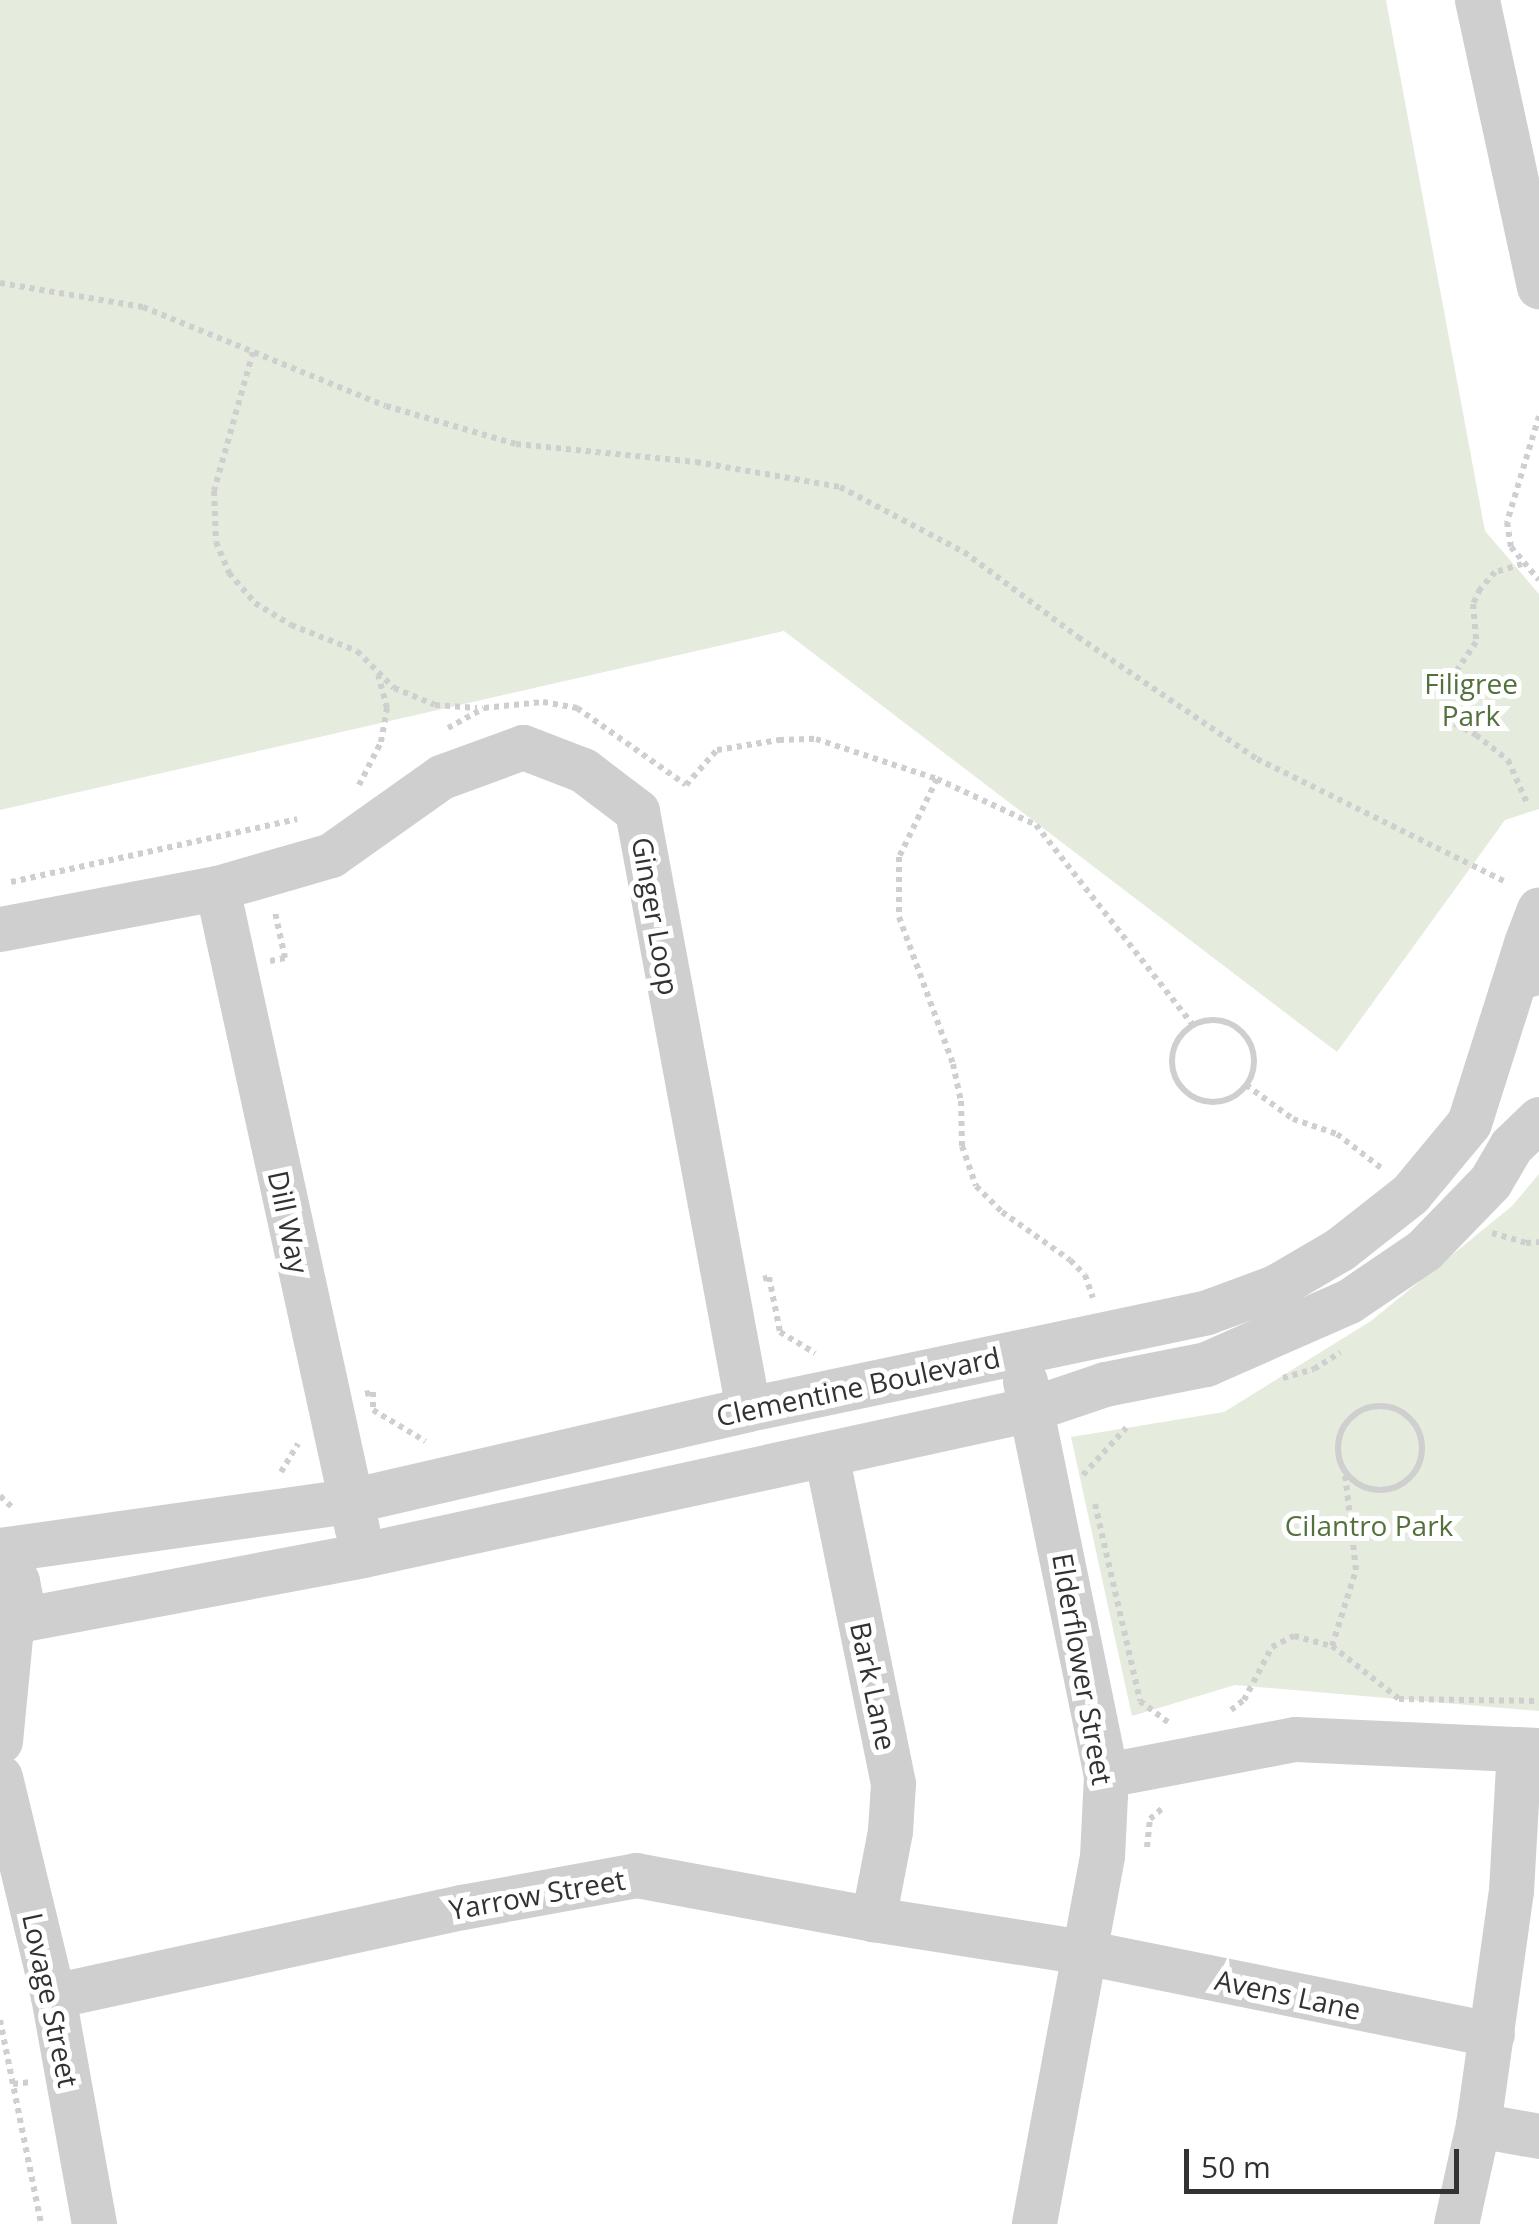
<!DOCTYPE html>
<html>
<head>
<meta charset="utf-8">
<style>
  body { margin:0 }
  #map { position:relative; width:1539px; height:2224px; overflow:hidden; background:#fff; font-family:"Open Sans",sans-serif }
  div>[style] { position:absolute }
  .green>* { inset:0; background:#e5ecde }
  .path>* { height:6px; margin-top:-3px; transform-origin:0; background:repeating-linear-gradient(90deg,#cfcfcf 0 5px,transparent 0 10px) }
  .path>.ring { margin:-3px; padding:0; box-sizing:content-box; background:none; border:6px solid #cfcfcf; border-radius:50% }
  .minor>* { height:45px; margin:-22.5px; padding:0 22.5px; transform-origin:22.5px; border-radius:22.5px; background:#cfcfcf }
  span { translate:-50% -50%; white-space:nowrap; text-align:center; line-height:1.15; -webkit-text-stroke:10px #fff; paint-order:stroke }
  .park-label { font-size:28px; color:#54713d }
  .street-label { font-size:28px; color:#323232 }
  .scale { position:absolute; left:1184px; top:2149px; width:275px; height:45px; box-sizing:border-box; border:5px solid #323232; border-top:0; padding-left:12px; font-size:30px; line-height:35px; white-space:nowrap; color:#323232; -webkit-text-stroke:8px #fff; paint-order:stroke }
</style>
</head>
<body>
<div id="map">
  <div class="green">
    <i style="clip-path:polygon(0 0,1386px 0,1485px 531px,1539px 594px,1539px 809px,1505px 820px,1337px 1052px,784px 631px,0 810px)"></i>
    <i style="clip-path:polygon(1539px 1174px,1539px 1711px,1235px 1685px,1132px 1716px,1071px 1437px,1224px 1412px,1371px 1321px,1512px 1206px)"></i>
  </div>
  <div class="path">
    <i style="left:0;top:283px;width:145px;rotate:9.5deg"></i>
    <i style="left:143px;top:307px;width:262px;rotate:22.2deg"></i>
    <i style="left:386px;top:406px;width:135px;rotate:16.3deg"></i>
    <i style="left:516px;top:444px;width:181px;rotate:5.7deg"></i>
    <i style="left:696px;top:462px;width:146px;rotate:9.8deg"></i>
    <i style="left:840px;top:487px;width:140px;rotate:27.7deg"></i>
    <i style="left:964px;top:552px;width:142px;rotate:36.7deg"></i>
    <i style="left:1078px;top:637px;width:217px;rotate:34.3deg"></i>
    <i style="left:1257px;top:759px;width:275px;rotate:26.3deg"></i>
    <i style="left:253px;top:352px;width:144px;rotate:105.7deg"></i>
    <i style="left:214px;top:491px;width:51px;rotate:87.8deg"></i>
    <i style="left:216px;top:542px;width:34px;rotate:67deg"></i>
    <i style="left:229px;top:573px;width:40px;rotate:49deg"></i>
    <i style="left:255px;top:603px;width:42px;rotate:31.4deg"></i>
    <i style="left:291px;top:625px;width:71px;rotate:21.5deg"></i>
    <i style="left:357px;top:651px;width:52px;rotate:45deg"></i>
    <i style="left:394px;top:688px;width:44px;rotate:22.5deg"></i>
    <i style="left:435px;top:705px;width:42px;rotate:4.1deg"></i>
    <i style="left:1539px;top:416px;width:111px;rotate:106.8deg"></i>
    <i style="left:1507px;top:522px;width:25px;rotate:81deg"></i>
    <i style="left:1511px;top:547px;width:43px;rotate:49.7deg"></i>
    <i style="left:1522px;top:564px;width:28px;rotate:163deg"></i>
    <i style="left:1495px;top:572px;width:23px;rotate:131deg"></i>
    <i style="left:1480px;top:589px;width:17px;rotate:115deg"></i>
    <i style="left:1473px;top:604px;width:38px;rotate:85deg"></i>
    <i style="left:1476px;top:642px;width:59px;rotate:124deg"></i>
    <i style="left:1443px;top:691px;width:13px;rotate:90deg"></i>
    <i style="left:1443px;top:704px;width:15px;rotate:79deg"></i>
    <i style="left:1446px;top:719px;width:34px;rotate:28deg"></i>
    <i style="left:1476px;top:735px;width:41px;rotate:38deg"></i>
    <i style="left:1508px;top:760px;width:47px;rotate:66.2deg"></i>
    <i style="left:448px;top:728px;width:41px;rotate:-29.1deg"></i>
    <i style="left:484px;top:708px;width:59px;rotate:-5.8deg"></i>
    <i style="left:543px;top:702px;width:35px;rotate:10deg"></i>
    <i style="left:577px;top:708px;width:133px;rotate:35.2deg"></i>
    <i style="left:686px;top:785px;width:47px;rotate:-48.5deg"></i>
    <i style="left:717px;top:750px;width:63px;rotate:-9.2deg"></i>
    <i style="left:779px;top:740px;width:37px;rotate:-2deg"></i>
    <i style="left:816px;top:739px;width:127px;rotate:18.3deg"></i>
    <i style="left:937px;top:779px;width:87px;rotate:116deg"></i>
    <i style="left:899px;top:857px;width:60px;rotate:90deg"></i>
    <i style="left:899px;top:917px;width:157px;rotate:69.8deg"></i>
    <i style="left:953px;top:1064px;width:38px;rotate:78deg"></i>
    <i style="left:961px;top:1101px;width:45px;rotate:88.7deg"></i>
    <i style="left:962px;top:1146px;width:42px;rotate:70.7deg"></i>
    <i style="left:976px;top:1186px;width:37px;rotate:45deg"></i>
    <i style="left:1002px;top:1212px;width:83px;rotate:35.2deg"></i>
    <i style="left:1070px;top:1260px;width:21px;rotate:45deg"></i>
    <i style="left:1085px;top:1275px;width:24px;rotate:71deg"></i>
    <i style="left:937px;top:779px;width:109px;rotate:24.9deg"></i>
    <i style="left:1036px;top:825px;width:254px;rotate:51.9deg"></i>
    <i style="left:359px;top:785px;width:48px;rotate:-62.9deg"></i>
    <i style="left:381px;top:742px;width:35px;rotate:-80deg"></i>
    <i style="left:387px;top:708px;width:34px;rotate:-105deg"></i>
    <i style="left:11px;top:882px;width:293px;rotate:-12.4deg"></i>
    <i style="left:270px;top:961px;width:15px;rotate:-11deg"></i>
    <i style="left:285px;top:958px;width:47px;rotate:-102.3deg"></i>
    <i class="ring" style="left:1172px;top:1020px;width:76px;height:76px"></i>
    <i style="left:1246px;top:1085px;width:58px;rotate:35.9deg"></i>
    <i style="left:1293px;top:1119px;width:46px;rotate:18.8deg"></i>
    <i style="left:1337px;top:1134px;width:56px;rotate:37.7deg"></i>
    <i style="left:1492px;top:1233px;width:35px;rotate:16deg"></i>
    <i style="left:1526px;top:1243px;width:13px;rotate:-4deg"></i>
    <i style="left:763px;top:1279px;width:6px;rotate:-18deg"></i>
    <i style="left:769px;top:1277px;width:56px;rotate:78.7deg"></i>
    <i style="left:780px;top:1332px;width:41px;rotate:31deg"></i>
    <i style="left:1283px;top:1378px;width:32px;rotate:-16deg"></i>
    <i style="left:1314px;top:1369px;width:31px;rotate:-32deg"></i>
    <i style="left:365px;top:1394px;width:8px;rotate:-14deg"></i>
    <i style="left:373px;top:1392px;width:18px;rotate:90deg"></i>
    <i style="left:373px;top:1410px;width:61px;rotate:30.8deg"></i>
    <i class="ring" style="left:1338px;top:1406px;width:78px;height:78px"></i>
    <i style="left:281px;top:1472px;width:33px;rotate:-59deg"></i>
    <i style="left:1083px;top:1475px;width:64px;rotate:-47.5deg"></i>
    <i style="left:0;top:1496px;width:16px;rotate:43deg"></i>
    <i style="left:1095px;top:1504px;width:202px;rotate:77.1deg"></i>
    <i style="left:1140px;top:1701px;width:35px;rotate:37deg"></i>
    <i style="left:1332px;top:1646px;width:85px;rotate:38.3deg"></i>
    <i style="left:1399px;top:1699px;width:140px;rotate:0.8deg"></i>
    <i style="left:1231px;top:1710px;width:16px;rotate:-38deg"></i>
    <i style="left:1244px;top:1700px;width:60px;rotate:-62.2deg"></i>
    <i style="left:1272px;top:1647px;width:25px;rotate:-27deg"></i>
    <i style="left:1294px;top:1636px;width:39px;rotate:15deg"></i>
    <i style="left:1332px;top:1646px;width:80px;rotate:-72.5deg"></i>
    <i style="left:1356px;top:1570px;width:98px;rotate:-96.5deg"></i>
    <i style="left:1147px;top:1847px;width:28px;rotate:-84deg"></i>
    <i style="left:1150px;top:1819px;width:18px;rotate:-41deg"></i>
    <i style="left:0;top:2020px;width:208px;rotate:78.6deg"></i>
    <i style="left:13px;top:2084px;width:19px;rotate:-6deg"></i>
  </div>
  <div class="minor">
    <i style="left:1477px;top:0;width:293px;rotate:77.8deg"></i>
    <i style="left:217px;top:888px;width:656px;rotate:77.68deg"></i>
    <i style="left:0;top:929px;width:221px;rotate:-10.7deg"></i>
    <i style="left:217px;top:888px;width:119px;rotate:-16.1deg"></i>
    <i style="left:331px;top:855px;width:135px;rotate:-35.3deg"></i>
    <i style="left:441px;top:777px;width:87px;rotate:-20.1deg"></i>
    <i style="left:523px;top:747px;width:64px;rotate:21deg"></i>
    <i style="left:583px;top:770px;width:68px;rotate:37.2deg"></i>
    <i style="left:637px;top:811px;width:608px;rotate:79.48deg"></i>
    <i style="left:1530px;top:974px;width:31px;rotate:-97deg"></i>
    <i style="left:1526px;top:943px;width:36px;rotate:-69deg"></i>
    <i style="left:1025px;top:1381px;width:402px;rotate:78.4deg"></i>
    <i style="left:1106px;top:1775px;width:81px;rotate:92.8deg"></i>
    <i style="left:1102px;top:1856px;width:374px;rotate:100.5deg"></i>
    <i style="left:826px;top:1454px;width:336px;rotate:78.5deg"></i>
    <i style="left:893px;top:1783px;width:48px;rotate:93.6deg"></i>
    <i style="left:890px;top:1831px;width:90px;rotate:100.9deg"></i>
    <i style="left:0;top:1550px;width:353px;rotate:-8deg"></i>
    <i style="left:350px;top:1501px;width:408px;rotate:-13deg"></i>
    <i style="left:748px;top:1409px;width:469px;rotate:-11.9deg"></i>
    <i style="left:1207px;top:1312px;width:72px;rotate:-20.2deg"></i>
    <i style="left:1275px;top:1287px;width:75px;rotate:-30.3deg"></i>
    <i style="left:1340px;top:1249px;width:89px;rotate:-38.2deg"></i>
    <i style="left:1410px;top:1194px;width:92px;rotate:-50.3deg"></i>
    <i style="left:1469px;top:1123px;width:189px;rotate:-72.4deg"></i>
    <i style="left:0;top:1558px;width:29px;rotate:54deg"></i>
    <i style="left:17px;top:1581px;width:20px;rotate:79deg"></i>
    <i style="left:21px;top:1601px;width:19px;rotate:96deg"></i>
    <i style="left:19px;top:1620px;width:35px;rotate:123deg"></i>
    <i style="left:19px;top:1620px;width:350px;rotate:-10.7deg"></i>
    <i style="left:363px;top:1555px;width:684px;rotate:-12.33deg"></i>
    <i style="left:1031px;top:1409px;width:78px;rotate:-18.7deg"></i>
    <i style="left:1105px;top:1384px;width:103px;rotate:-11.2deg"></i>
    <i style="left:1206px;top:1364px;width:156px;rotate:-23.8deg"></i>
    <i style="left:1349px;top:1301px;width:91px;rotate:-34.2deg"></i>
    <i style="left:1424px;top:1250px;width:95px;rotate:-45.9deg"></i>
    <i style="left:1490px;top:1182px;width:42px;rotate:-59.7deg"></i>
    <i style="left:1511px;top:1146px;width:39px;rotate:-44deg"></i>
    <i style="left:0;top:1741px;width:103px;rotate:-84.5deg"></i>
    <i style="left:1106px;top:1775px;width:192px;rotate:-10.8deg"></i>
    <i style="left:1295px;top:1739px;width:244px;rotate:2.6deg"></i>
    <i style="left:0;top:1777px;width:225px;rotate:76.4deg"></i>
    <i style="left:53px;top:1996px;width:232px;rotate:79.8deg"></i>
    <i style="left:53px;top:1996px;width:419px;rotate:-12.3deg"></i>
    <i style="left:462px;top:1907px;width:177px;rotate:-10.4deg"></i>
    <i style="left:636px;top:1875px;width:241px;rotate:10.5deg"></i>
    <i style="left:873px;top:1919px;width:214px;rotate:8.9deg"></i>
    <i style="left:1084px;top:1952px;width:416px;rotate:11.4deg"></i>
    <i style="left:1478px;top:2125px;width:62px;rotate:10.2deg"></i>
    <i style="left:1456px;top:2224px;width:101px;rotate:-77.5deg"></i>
    <i style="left:1478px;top:2125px;width:236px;rotate:-82deg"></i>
    <i style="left:1511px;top:1891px;width:142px;rotate:-86.8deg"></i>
  </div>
  <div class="park-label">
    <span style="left:1471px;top:699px">Filigree<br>Park</span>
    <span style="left:1369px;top:1525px">Cilantro Park</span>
  </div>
  <div class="street-label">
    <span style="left:656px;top:916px;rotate:80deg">Ginger Loop</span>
    <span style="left:289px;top:1222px;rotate:78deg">Dill Way</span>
    <span style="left:858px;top:1386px;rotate:-12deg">Clementine Boulevard</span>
    <span style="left:1083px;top:1669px;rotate:80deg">Elderflower Street</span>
    <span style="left:874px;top:1686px;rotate:78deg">Bark Lane</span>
    <span style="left:537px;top:1894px;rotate:-10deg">Yarrow Street</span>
    <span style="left:1288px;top:1994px;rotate:12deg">Avens Lane</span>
    <span style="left:51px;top:2000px;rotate:78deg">Lovage Street</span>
  </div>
  <div class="scale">50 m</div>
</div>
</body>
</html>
